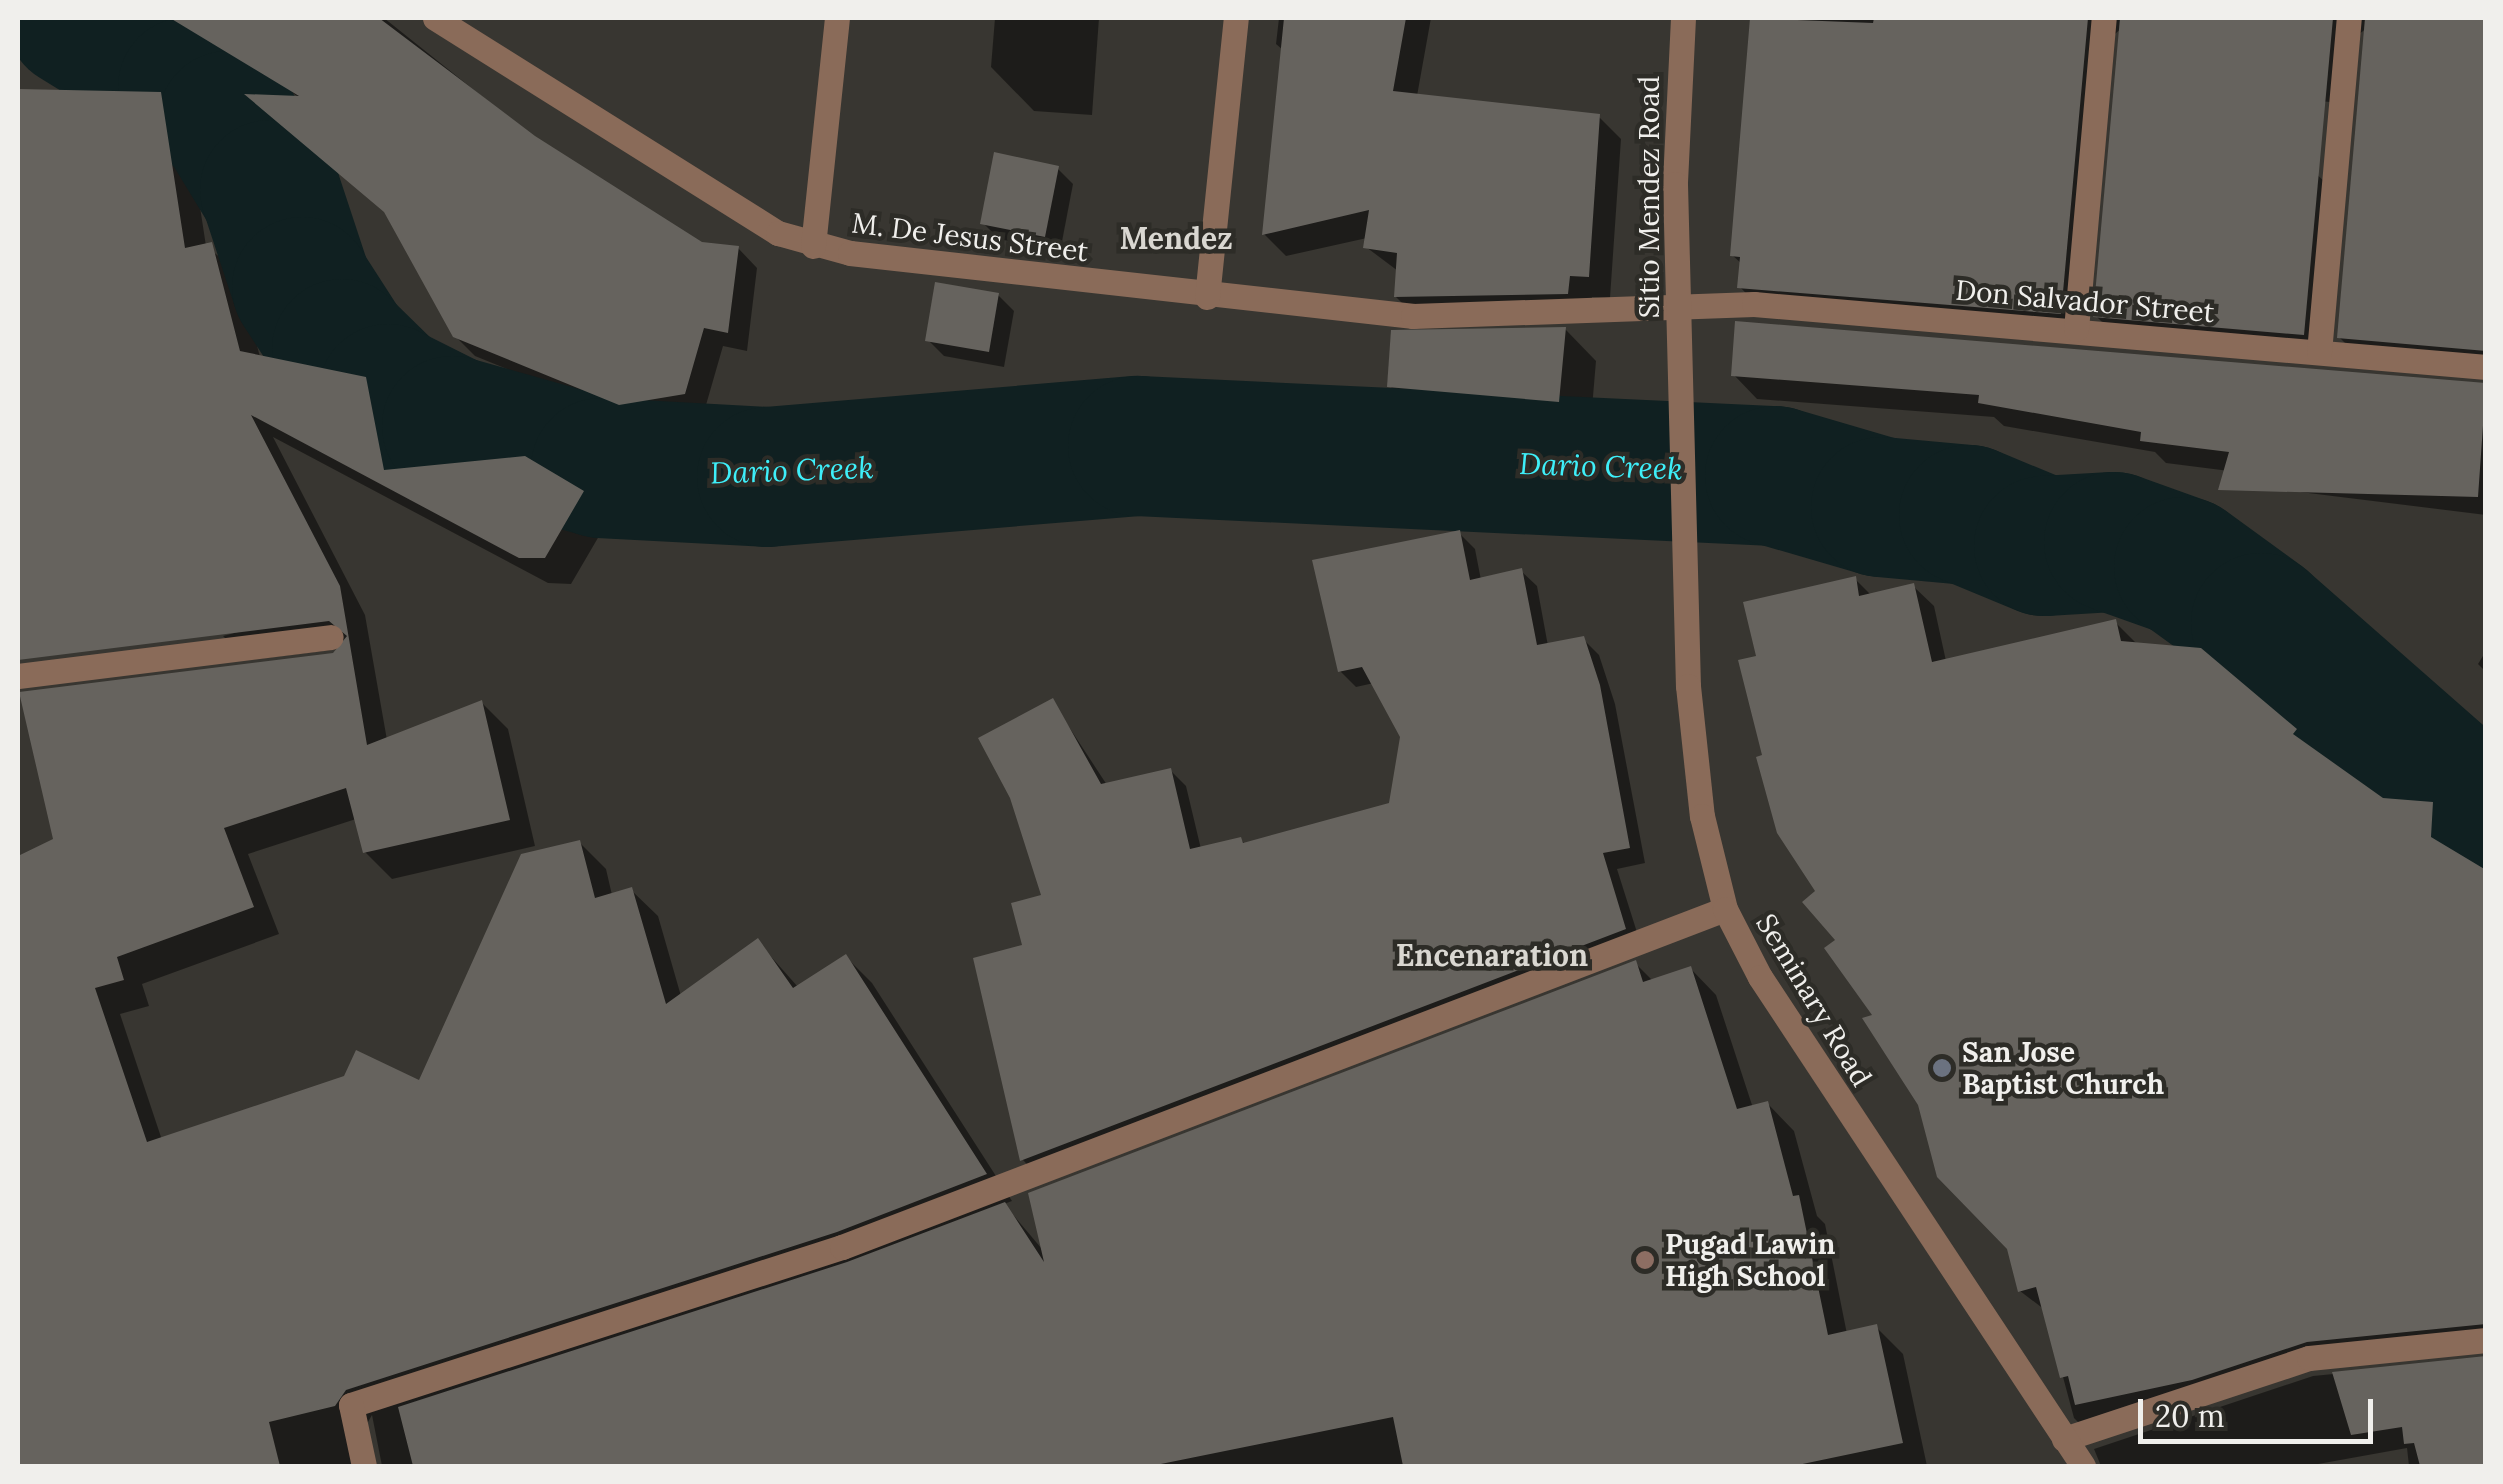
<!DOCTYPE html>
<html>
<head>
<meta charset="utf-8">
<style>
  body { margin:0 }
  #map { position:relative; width:2503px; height:1484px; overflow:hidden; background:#383631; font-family:Lora,serif }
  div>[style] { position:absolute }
  .shadow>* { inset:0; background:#0007 }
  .river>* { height:140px; margin:-70px; padding:0 70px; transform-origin:70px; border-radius:70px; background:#102021 }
  .building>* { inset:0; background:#66635e }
  .service>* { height:25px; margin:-12.5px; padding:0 12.5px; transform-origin:12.5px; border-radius:12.5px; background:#8a6b59 }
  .pedestrian>* { height:25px; margin:-12.5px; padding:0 12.5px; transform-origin:12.5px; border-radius:12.5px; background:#8a6b59 }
  .minor>* { height:25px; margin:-12.5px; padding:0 12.5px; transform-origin:12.5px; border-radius:12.5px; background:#8a6b59 }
  .dots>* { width:28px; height:28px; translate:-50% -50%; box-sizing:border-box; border:5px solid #2d2c27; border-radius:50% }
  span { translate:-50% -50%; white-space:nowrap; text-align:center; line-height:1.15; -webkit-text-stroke:9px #2d2c27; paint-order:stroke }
  .street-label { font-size:28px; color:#f0efec }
  .poi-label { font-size:28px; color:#f0efec; font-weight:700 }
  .left { translate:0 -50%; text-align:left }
  .neighbourhood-label { font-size:30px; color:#d9d7d1; font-weight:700 }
  .water-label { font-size:30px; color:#3eeff9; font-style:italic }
  .frame { position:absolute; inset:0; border:20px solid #f0efec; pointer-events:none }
  .scale { position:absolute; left:2138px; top:1399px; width:235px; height:45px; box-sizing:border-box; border:5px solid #f0efec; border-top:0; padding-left:12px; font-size:30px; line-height:35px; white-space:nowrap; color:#f0efec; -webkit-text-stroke:8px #2d2c27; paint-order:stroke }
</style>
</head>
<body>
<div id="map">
  <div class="shadow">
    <i style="clip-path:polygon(177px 18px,384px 18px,534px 138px,701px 244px,738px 248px,757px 268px,747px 351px,723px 346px,704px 412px,640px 423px,475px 356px,455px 336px,390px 216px,250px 97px,300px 98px)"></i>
    <i style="clip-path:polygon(995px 18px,1099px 18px,1092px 115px,1034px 111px,991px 67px)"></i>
    <i style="clip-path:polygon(1279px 18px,1431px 18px,1417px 96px,1599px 117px,1621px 139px,1610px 298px,1592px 297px,1590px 316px,1418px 319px,1396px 297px,1398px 271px,1366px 247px,1367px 238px,1286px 256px,1264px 234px,1283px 50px,1276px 44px)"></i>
    <i style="clip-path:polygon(1754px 18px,2486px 18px,2486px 119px,2367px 28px,2354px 38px,2348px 104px,2227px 91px,2340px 196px,2326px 356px,2118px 338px,2096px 316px,2122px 28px,2109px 39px,2082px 335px,1762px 310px,1740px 287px,1742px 264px,1732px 255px)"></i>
    <i style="clip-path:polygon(18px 91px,160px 95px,187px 122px,206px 246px,238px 272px,260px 357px,365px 379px,392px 406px,405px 470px,583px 493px,609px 519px,571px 584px,548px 583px,273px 437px,365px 615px,387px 740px,482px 703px,508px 729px,535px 846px,392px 879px,365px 852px,356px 819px,248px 854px,279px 934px,142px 984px,149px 1006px,120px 1014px,162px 1140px,420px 1084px,579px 842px,606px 869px,612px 895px,631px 890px,658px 916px,681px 996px,757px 941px,798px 987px,846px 957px,872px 983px,1012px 1201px,1004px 1204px,1042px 1249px,1635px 963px,1653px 981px,1690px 968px,1716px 995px,1753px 1108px,1768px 1104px,1794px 1131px,1817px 1216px,1825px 1224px,1847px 1334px,1876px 1327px,1903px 1354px,1927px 1466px,382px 1466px,372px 1415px,360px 1436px,368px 1466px,18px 1466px,18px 859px,56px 841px,340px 649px,247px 660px,223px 636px,288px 619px,277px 569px,18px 610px)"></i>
    <i style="clip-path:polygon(1057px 168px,1073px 184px,1060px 252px,999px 239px,983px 223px)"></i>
    <i style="clip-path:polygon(2486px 210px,2486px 371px,2363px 361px,2339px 337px)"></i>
    <i style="clip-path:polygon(998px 295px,1014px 311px,1004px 367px,944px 356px,928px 340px)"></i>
    <i style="clip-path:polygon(1565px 329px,1596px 361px,1590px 432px,1421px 417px,1390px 386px)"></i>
    <i style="clip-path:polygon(1734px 375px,2486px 383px,2486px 515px,2252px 486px,2237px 472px,2166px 463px,2155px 452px,2004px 426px,1994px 417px,1757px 399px)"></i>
    <i style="clip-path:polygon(1459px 533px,1475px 549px,1481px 580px,1521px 571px,1537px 586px,1548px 646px,1583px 639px,1599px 655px,1615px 704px,1645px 863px,1617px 869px,1641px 945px,1038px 1176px,1023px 1160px,976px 960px,1025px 947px,1044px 897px,1052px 701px,1107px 785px,1170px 770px,1186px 786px,1201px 849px,1241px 840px,1246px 845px,1391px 805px,1402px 736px,1374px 683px,1356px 687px,1340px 671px)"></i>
    <i style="clip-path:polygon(1855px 579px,1872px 596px,1913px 586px,1934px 606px,1946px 661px,2115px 622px,2135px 642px,2295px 731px,2382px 800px,2432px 804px,2452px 825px,2451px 849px,2486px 873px,2486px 1345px,2328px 1361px,2094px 1438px,2074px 1418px,2045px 1310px,2020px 1291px,2009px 1248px,1920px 1104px,1839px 941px,1765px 757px,1759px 657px)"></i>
    <i style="clip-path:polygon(2486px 651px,2486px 672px,2478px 664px)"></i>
    <i style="clip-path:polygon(2486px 1359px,2486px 1466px,2409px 1466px,2407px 1448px,2307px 1466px,2101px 1466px,2094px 1449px,2313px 1376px)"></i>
  </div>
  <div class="river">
    <i style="left:76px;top:18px;width:132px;rotate:31.6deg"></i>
    <i style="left:188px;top:87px;width:52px;rotate:40.4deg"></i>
    <i style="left:228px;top:121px;width:81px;rotate:58.7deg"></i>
    <i style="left:270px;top:190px;width:102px;rotate:71.7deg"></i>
    <i style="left:302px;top:287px;width:74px;rotate:57.2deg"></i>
    <i style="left:342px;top:349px;width:64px;rotate:44.4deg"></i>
    <i style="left:388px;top:394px;width:72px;rotate:26.6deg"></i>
    <i style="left:452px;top:426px;width:155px;rotate:15.7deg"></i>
    <i style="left:601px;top:468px;width:166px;rotate:3.1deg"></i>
    <i style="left:767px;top:477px;width:372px;rotate:-4.8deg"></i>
    <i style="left:1138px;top:446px;width:638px;rotate:2.7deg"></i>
    <i style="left:1775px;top:476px;width:110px;rotate:16.3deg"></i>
    <i style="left:1881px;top:507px;width:88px;rotate:5.2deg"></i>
    <i style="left:1969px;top:515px;width:81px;rotate:22.5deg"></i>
    <i style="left:2044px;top:546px;width:70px;rotate:-3.3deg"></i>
    <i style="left:2114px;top:542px;width:74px;rotate:19.7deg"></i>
    <i style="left:2184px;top:567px;width:95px;rotate:36deg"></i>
    <i style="left:2261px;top:623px;width:300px;rotate:41.3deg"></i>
  </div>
  <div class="building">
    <i style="clip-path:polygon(170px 18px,379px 18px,535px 136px,702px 242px,739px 246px,728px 333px,704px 328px,685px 394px,619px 405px,453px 337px,384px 212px,244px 94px,299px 96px)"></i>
    <i style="clip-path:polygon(1284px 18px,1406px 18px,1393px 91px,1600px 114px,1589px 277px,1570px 276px,1568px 294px,1394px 297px,1397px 253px,1363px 248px,1369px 210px,1262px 235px)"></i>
    <i style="clip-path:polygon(1750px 18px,1873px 23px,1874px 18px,2088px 18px,2061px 314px,1737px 288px,1740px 257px,1730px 256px)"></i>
    <i style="clip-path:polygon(2120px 18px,2333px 18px,2304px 335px,2093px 317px)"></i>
    <i style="clip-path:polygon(2365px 18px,2486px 18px,2486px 351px,2337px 338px)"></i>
    <i style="clip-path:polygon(18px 89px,161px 92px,185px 248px,212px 242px,240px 351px,366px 377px,384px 470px,525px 456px,584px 491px,545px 558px,519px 558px,251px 415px,340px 586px,367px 745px,482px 700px,510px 820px,363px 853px,346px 788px,224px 828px,254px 907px,117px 957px,124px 980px,95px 988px,147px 1142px,344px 1076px,356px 1050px,419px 1080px,521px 854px,580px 840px,595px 898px,632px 887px,666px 1004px,758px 938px,793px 988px,846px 954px,987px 1174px,837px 1232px,346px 1390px,335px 1406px,269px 1422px,280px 1466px,18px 1466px,18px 856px,53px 839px,19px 692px,333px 653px,347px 636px,329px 621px,18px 660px)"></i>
    <i style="clip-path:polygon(994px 152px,1059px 166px,1045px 237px,980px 224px)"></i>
    <i style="clip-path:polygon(935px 282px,999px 293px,989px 352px,925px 341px)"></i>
    <i style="clip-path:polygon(1735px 321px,2486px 383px,2478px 497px,2218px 490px,2229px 452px,2140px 441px,2141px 432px,1978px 403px,1979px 395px,1731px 376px)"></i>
    <i style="clip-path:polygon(1566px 327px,1559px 402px,1387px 387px,1391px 330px)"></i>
    <i style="clip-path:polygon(1460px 530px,1470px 580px,1522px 568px,1537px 645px,1584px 636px,1600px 685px,1630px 848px,1603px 853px,1626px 929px,1020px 1161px,973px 958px,1022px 945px,1011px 903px,1041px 895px,1010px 798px,978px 738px,1053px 698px,1101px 784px,1171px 768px,1190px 849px,1241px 837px,1243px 843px,1389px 803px,1400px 737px,1362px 667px,1338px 672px,1312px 560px)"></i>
    <i style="clip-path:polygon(1856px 576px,1859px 596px,1914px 583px,1932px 662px,2116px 619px,2121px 641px,2201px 648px,2297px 729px,2293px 734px,2383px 798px,2433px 802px,2431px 837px,2486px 870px,2486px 1324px,2307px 1342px,2192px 1380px,2075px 1405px,2068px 1376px,2060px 1378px,2036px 1287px,2018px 1292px,2007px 1249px,1937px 1177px,1918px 1105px,1862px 1018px,1872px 1015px,1824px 948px,1835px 940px,1802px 902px,1815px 891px,1777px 833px,1756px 757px,1762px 755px,1738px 660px,1756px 656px,1743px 602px)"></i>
    <i style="clip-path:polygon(1636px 960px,1643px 982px,1691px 966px,1737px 1109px,1768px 1101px,1793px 1196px,1799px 1195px,1828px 1335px,1877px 1324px,1903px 1443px,1793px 1466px,1403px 1466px,1393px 1417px,1151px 1466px,413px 1466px,398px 1407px,847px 1262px,1005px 1202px,1044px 1262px,1028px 1193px)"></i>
    <i style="clip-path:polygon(2486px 1356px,2486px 1466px,2420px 1466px,2414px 1443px,2404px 1444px,2402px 1427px,2351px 1435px,2332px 1372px)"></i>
  </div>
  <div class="service">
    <i style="left:18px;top:676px;width:315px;rotate:-7.1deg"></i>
    <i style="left:351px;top:1405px;width:516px;rotate:-17.84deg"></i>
    <i style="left:842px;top:1247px;width:945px;rotate:-20.95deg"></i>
  </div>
  <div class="pedestrian">
    <i style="left:2064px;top:1439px;width:258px;rotate:-18.3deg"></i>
    <i style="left:2309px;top:1358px;width:178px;rotate:-5.8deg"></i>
  </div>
  <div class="minor">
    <i style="left:435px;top:18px;width:405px;rotate:32.1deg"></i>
    <i style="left:778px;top:233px;width:75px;rotate:15.5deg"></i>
    <i style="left:850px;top:253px;width:567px;rotate:6.38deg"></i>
    <i style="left:1413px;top:316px;width:341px;rotate:-2deg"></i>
    <i style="left:1754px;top:304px;width:735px;rotate:4.92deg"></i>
    <i style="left:1683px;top:18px;width:166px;rotate:92.8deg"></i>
    <i style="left:1675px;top:184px;width:502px;rotate:88.52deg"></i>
    <i style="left:1688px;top:686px;width:131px;rotate:83.9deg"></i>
    <i style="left:1702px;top:816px;width:96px;rotate:76.1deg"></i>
    <i style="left:1725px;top:909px;width:76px;rotate:62.8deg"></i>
    <i style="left:1760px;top:977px;width:586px;rotate:56.55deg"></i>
    <i style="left:813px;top:246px;width:229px;rotate:-84deg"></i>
    <i style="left:1207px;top:297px;width:281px;rotate:-84.1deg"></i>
    <i style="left:2076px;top:329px;width:312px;rotate:-84.9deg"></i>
    <i style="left:2319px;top:352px;width:335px;rotate:-84.9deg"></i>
    <i style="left:351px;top:1405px;width:62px;rotate:78deg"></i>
  </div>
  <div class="dots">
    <i style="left:1942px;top:1068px;background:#6b7280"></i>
    <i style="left:1645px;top:1260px;background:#8d6e63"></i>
  </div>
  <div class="street-label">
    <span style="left:1649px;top:197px;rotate:-90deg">Sitio Mendez Road</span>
    <span style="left:970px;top:237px;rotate:7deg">M. De Jesus Street</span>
    <span style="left:2085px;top:301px;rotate:5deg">Don Salvador Street</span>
    <span style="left:1814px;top:1000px;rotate:59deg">Seminary Road</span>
  </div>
  <div class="poi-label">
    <span class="left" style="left:1962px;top:1068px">San Jose<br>Baptist Church</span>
    <span class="left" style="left:1665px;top:1260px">Pugad Lawin<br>High School</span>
  </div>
  <div class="neighbourhood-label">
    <span style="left:1176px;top:238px">Mendez</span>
    <span style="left:1492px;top:955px">Encenaration</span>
  </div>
  <div class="water-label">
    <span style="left:1601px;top:466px;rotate:2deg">Dario Creek</span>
    <span style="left:792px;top:470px;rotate:-2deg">Dario Creek</span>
  </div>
  <div class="frame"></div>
  <div class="scale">20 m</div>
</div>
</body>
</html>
